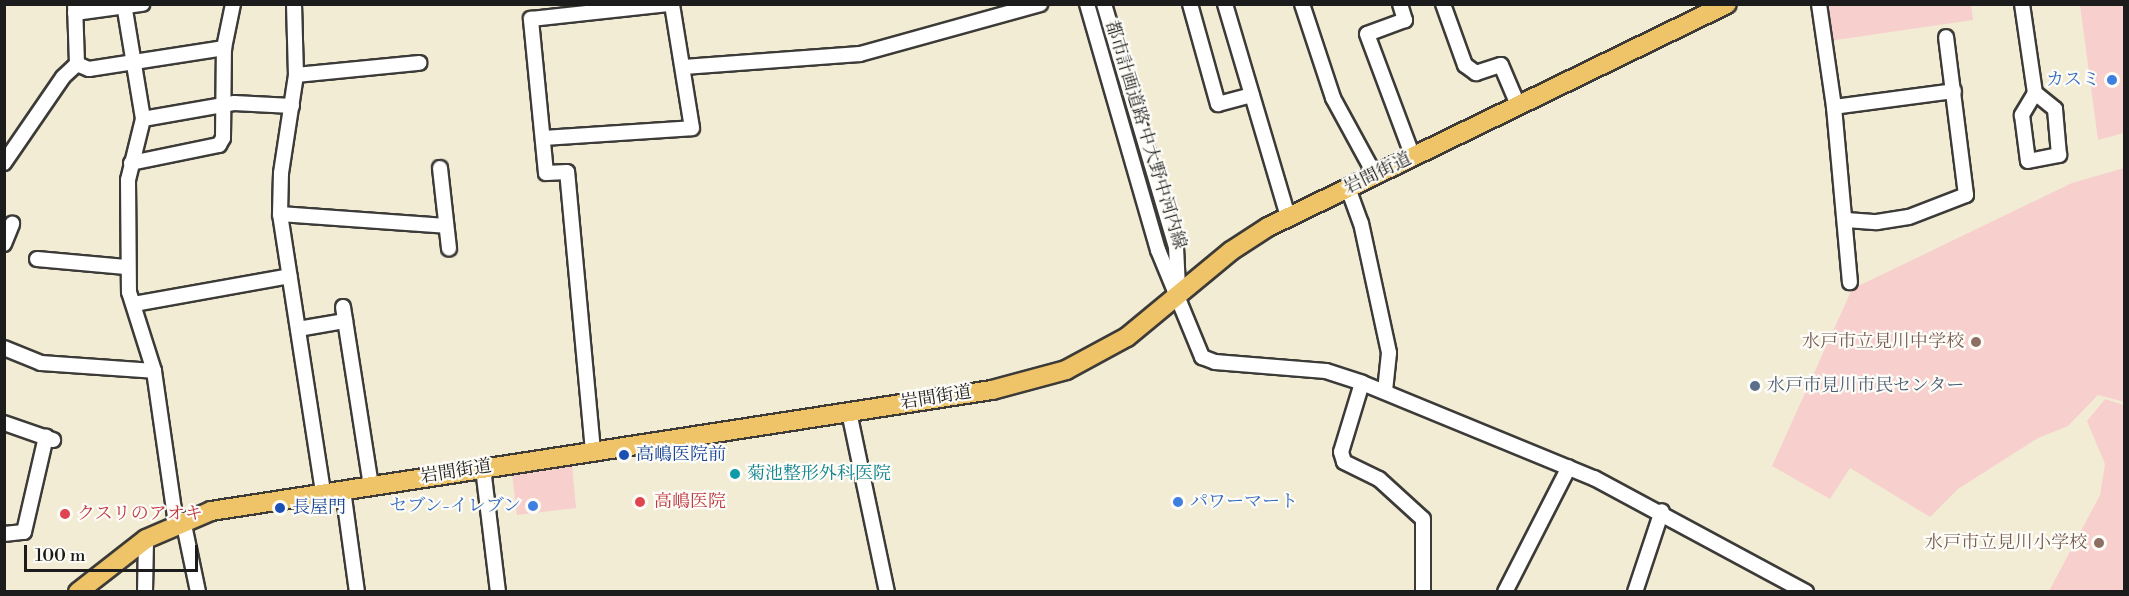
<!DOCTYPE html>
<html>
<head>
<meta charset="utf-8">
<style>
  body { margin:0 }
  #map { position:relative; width:2129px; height:596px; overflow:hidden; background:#f2ecd5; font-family:"Libre Bodoni","Noto Serif JP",serif }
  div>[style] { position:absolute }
  .built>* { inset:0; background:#f7d0ce }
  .roads { filter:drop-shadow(2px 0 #3c3b38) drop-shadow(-2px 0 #3c3b38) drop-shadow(0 2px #3c3b38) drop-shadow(0 -2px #3c3b38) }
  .minor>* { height:14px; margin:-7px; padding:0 7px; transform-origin:7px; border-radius:7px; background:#fff }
  .major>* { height:18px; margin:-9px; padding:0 9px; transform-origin:9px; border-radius:9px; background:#efc469 }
  .dots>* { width:16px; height:16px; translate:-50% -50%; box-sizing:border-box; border:3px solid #fdfcf7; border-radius:50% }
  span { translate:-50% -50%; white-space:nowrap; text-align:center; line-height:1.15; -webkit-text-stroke:4.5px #fdfcf7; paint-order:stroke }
  .shop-label { font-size:18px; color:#366cbe }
  .right { translate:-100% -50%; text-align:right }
  .left { translate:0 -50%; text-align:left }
  .street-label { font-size:18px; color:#1c1c1c }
  .education-label { font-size:18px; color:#785e54 }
  .service-label { font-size:18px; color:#4e5e75 }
  .transit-label { font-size:18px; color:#164399 }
  .culture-label { font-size:18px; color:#0d838f }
  .health-label { font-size:18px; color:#be3a42 }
  .frame { position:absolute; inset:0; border:6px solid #1c1c1c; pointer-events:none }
  .scale { position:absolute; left:24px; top:545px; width:174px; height:27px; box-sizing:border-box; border:3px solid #1c1c1c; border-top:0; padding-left:8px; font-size:18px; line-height:21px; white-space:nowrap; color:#1c1c1c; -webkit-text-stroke:4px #fdfcf7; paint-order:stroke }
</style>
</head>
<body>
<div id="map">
  <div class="built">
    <i style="clip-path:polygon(1824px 5px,1971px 5px,1973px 20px,1829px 41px)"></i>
    <i style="clip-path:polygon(2080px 5px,2124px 5px,2124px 133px,2098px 140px)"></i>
    <i style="clip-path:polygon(2124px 168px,2124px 402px,2098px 395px,2068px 426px,2038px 438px,1958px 489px,1930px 517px,1850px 468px,1830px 499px,1772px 466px,1852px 289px,2072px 183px)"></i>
    <i style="clip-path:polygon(2105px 399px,2124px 405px,2124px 591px,2049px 591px,2100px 495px,2105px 464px,2087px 421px)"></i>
    <i style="clip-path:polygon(572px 464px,576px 508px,517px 515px,512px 474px)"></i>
  </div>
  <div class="roads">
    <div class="minor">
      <i style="left:124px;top:4px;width:117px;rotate:80.6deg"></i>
      <i style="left:143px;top:119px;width:63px;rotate:103.8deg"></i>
      <i style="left:128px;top:180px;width:112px;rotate:89.5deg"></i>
      <i style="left:129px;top:292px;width:83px;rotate:72.4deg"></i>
      <i style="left:154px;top:371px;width:154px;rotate:81.8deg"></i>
      <i style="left:294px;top:4px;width:71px;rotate:88.4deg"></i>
      <i style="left:296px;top:75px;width:99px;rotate:98.7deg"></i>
      <i style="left:281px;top:173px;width:41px;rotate:91.4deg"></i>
      <i style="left:280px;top:214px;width:282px;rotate:81.2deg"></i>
      <i style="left:1087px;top:4px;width:256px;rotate:73.9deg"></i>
      <i style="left:1158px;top:250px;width:116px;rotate:67.6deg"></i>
      <i style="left:1202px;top:357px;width:14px;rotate:21deg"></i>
      <i style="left:1215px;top:362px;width:111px;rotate:4.6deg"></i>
      <i style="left:1326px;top:371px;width:38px;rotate:18deg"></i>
      <i style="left:1362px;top:383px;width:251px;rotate:22.3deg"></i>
      <i style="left:1594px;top:478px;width:241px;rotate:28.3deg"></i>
      <i style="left:1104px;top:4px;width:253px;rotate:73.5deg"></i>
      <i style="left:1176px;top:247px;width:41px;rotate:87.2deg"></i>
      <i style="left:1190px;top:4px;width:104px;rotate:74.4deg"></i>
      <i style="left:1218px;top:104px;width:35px;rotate:-15deg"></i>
      <i style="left:1225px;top:4px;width:222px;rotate:73.5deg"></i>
      <i style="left:1302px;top:4px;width:99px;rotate:71.7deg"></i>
      <i style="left:1333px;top:98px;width:88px;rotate:61.4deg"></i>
      <i style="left:1400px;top:4px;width:17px;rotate:73deg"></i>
      <i style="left:1405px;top:20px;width:40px;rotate:159.8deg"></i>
      <i style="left:1367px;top:34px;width:131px;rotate:69.5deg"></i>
      <i style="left:1443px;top:4px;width:65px;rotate:70.2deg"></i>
      <i style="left:1465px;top:65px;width:14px;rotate:36deg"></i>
      <i style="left:1476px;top:73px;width:26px;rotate:-18deg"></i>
      <i style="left:1501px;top:65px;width:43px;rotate:67deg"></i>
      <i style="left:1819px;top:4px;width:104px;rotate:81.7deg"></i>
      <i style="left:1834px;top:107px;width:176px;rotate:84.8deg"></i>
      <i style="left:2022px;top:4px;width:90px;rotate:81.7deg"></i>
      <i style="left:2035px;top:93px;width:26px;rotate:121deg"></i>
      <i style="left:2022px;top:115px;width:46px;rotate:82.6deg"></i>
      <i style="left:2028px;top:161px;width:32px;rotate:-11deg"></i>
      <i style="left:2059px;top:155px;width:46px;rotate:-95deg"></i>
      <i style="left:2055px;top:109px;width:26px;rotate:-141deg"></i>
      <i style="left:75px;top:13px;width:68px;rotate:-7.7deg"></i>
      <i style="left:77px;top:64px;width:13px;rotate:23deg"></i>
      <i style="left:89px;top:69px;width:137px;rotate:-8.8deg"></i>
      <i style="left:684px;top:67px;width:176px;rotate:-4.2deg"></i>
      <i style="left:860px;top:54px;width:187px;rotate:-15.5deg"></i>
      <i style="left:296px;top:75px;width:124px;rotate:-5.6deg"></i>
      <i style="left:1834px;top:107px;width:121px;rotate:-7.6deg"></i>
      <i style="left:143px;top:119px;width:92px;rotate:-10deg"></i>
      <i style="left:234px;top:103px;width:58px;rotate:3deg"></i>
      <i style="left:543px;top:138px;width:149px;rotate:-3.8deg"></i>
      <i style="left:692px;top:128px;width:126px;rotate:-99.2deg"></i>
      <i style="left:4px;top:163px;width:104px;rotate:-55.5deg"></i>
      <i style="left:63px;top:77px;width:19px;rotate:-43deg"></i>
      <i style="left:77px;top:64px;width:60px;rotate:-91.9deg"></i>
      <i style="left:131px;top:163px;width:90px;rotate:-11.6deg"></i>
      <i style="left:219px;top:145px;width:8px;rotate:-60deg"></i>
      <i style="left:223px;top:138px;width:90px;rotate:-89.4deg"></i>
      <i style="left:224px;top:48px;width:45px;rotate:-78.4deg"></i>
      <i style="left:440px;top:168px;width:81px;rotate:83.6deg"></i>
      <i style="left:1348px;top:188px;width:37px;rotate:70deg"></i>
      <i style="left:1361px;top:223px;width:133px;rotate:77.8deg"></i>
      <i style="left:1389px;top:353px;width:39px;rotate:96deg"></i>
      <i style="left:280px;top:214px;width:166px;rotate:4.1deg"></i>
      <i style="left:1846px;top:220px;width:31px;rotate:4deg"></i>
      <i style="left:1877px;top:222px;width:32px;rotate:-9deg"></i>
      <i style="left:1909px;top:217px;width:61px;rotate:-21.1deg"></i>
      <i style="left:1966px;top:195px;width:159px;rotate:-97.2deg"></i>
      <i style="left:4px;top:244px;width:22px;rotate:-68deg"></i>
      <i style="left:37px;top:259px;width:89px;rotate:5.1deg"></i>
      <i style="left:134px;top:304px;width:158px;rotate:-10.2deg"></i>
      <i style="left:343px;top:307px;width:181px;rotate:81.1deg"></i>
      <i style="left:298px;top:329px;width:48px;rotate:-9.7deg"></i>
      <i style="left:4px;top:348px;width:40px;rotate:22deg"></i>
      <i style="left:41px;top:363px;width:113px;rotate:4deg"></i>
      <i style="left:1362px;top:383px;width:72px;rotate:106.9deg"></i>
      <i style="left:1341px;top:452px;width:10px;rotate:73deg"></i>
      <i style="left:1344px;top:462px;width:39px;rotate:26deg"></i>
      <i style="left:1379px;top:479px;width:59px;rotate:42.3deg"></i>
      <i style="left:1423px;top:519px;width:73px;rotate:90deg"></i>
      <i style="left:849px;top:412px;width:184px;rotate:78.1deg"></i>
      <i style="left:4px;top:423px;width:52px;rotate:19.1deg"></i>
      <i style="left:593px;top:451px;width:280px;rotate:-95.3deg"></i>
      <i style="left:567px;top:172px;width:21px;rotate:177deg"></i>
      <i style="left:546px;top:173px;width:155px;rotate:-95.6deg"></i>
      <i style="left:531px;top:19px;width:138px;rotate:-6.2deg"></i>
      <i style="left:483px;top:468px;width:125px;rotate:83.1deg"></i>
      <i style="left:343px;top:490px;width:103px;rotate:82.2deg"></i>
      <i style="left:183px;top:520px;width:74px;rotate:78.2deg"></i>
      <i style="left:4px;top:534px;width:20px;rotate:-6deg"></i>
      <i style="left:24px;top:532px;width:98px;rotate:-77deg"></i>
      <i style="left:145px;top:592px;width:53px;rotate:-88.9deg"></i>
      <i style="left:1505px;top:592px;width:140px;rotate:-62.9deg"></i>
      <i style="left:1635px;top:592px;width:85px;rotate:-71.6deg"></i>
    </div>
    <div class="major">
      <i style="left:78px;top:592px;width:86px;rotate:-37.9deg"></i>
      <i style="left:146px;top:539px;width:71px;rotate:-23.3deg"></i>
      <i style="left:211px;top:511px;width:790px;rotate:-8.81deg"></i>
      <i style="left:992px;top:390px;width:77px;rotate:-15.1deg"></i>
      <i style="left:1066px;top:370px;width:69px;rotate:-28.4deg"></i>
      <i style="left:1127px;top:337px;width:135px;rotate:-39.6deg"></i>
      <i style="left:1231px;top:251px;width:44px;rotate:-33deg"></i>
      <i style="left:1268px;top:227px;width:510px;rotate:-25.91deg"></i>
    </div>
  </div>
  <div class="dots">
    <i style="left:2112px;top:80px;background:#3f7fe0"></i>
    <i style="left:1976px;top:342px;background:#8d6e63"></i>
    <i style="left:1755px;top:386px;background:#5c6f8a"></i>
    <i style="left:624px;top:455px;background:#1a4fb4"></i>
    <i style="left:735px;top:474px;background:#0f9aa8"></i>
    <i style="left:640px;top:502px;background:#e0444e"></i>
    <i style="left:1178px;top:502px;background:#3f7fe0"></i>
    <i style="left:533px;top:506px;background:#3f7fe0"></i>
    <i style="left:280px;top:508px;background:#1a4fb4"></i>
    <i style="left:65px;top:514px;background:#e0444e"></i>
    <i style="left:2099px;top:543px;background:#8d6e63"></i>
  </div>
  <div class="shop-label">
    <span class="right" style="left:2100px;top:80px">カスミ</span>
    <span class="left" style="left:1190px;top:502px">パワーマート</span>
    <span class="right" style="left:521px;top:506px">セブン-イレブン</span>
  </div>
  <div class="street-label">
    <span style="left:1145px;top:135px;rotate:73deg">都市計画道路 中大野中河内線</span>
    <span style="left:1378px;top:174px;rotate:-26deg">岩間街道</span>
    <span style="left:936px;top:398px;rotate:-9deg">岩間街道</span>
    <span style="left:456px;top:472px;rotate:-9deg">岩間街道</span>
  </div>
  <div class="education-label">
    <span class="right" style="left:1964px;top:342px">水戸市立見川中学校</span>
    <span class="right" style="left:2087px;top:543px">水戸市立見川小学校</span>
  </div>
  <div class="service-label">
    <span class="left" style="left:1767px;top:386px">水戸市見川市民センター</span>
  </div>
  <div class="transit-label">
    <span class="left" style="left:636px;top:455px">高嶋医院前</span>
    <span class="left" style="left:292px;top:508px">長屋門</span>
  </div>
  <div class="culture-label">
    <span class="left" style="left:747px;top:474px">菊池整形外科医院</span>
  </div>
  <div class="health-label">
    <span class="left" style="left:654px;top:502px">高嶋医院</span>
    <span class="left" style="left:77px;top:514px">クスリのアオキ</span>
  </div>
  <div class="frame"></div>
  <div class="scale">100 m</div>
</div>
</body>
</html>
